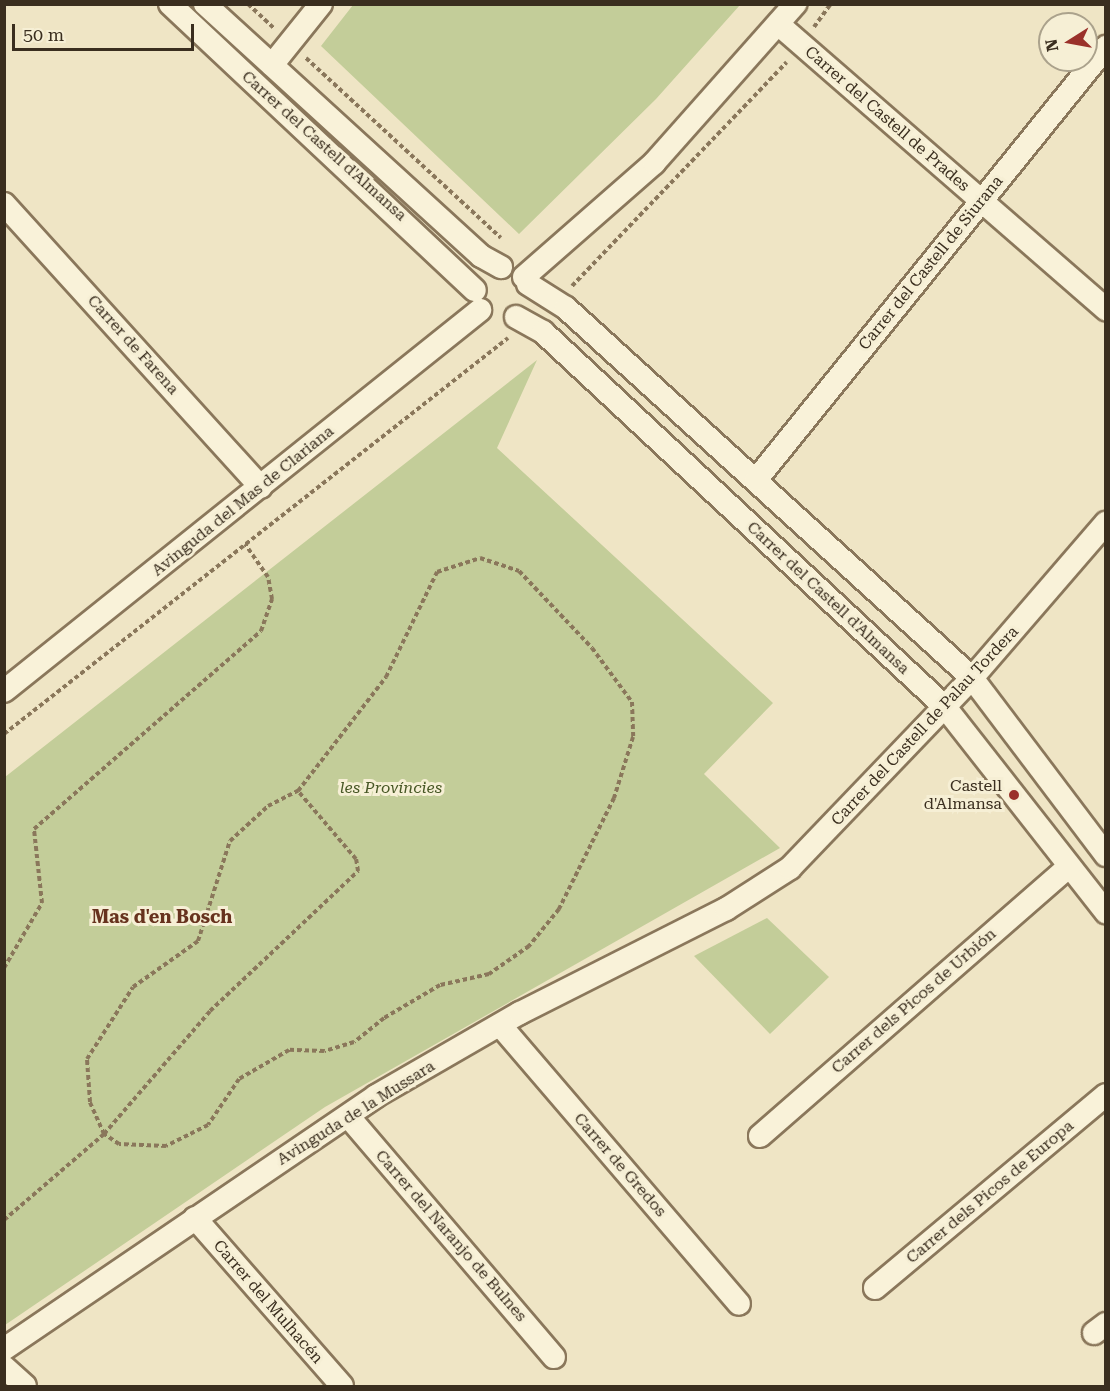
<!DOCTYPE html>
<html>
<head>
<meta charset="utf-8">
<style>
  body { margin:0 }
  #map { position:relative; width:1110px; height:1391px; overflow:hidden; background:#efe5c5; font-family:"Roboto Serif",serif }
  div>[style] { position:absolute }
  .green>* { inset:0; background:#c3cd99 }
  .path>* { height:4px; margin-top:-2px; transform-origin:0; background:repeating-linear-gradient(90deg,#8a775b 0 4.5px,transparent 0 7.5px) }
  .roads { filter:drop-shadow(2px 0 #8a775b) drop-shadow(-2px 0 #8a775b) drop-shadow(0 2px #8a775b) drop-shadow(0 -2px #8a775b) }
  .street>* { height:22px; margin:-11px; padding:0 11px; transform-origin:11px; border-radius:11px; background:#f9f2d9 }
  .dots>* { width:16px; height:16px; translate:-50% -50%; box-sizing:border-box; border:3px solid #f6efd5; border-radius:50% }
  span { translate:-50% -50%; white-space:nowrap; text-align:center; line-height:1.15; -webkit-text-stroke:6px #f6efd5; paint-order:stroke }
  .street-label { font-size:16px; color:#3a2e1f }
  .poi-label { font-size:16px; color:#3a2e1f }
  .right { translate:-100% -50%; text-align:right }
  .park-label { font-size:16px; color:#475725; font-style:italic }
  .neighbourhood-label { font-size:18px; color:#67321e; font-weight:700 }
  .frame { position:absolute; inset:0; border:6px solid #3a2e1f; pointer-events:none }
  .north { position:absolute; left:1038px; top:12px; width:60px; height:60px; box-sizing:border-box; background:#f6efd5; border:2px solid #aba28c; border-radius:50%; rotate:259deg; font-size:16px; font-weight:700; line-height:24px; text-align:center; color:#3a2e1f }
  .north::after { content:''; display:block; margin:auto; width:21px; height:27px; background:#9a312a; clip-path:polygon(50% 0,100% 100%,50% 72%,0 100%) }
  .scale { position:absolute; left:12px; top:24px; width:182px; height:27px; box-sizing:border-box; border:3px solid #3a2e1f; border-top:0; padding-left:8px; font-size:18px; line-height:21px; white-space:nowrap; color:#3a2e1f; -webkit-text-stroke:4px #f6efd5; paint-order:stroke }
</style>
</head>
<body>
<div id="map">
  <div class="green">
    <i style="clip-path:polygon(353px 5px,353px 4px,740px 5px,656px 99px,519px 234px,321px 46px)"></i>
    <i style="clip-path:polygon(537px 360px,497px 448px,773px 703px,704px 774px,780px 848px,325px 1107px,5px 1325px,5px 777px)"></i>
    <i style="clip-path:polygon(767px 918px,829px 977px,770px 1034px,694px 956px)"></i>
  </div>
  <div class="path">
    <i style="left:248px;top:4px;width:35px;rotate:43deg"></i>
    <i style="left:814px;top:27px;width:29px;rotate:-54deg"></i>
    <i style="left:306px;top:58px;width:265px;rotate:42.7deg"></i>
    <i style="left:572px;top:286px;width:310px;rotate:-46.2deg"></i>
    <i style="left:4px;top:734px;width:641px;rotate:-38.16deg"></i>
    <i style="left:4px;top:968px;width:75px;rotate:-59.7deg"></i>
    <i style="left:42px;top:903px;width:74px;rotate:-96.2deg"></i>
    <i style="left:34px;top:829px;width:301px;rotate:-41.1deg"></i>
    <i style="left:261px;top:631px;width:34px;rotate:-71deg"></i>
    <i style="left:272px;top:599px;width:22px;rotate:-100deg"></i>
    <i style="left:268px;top:577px;width:40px;rotate:-124.9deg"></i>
    <i style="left:4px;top:1220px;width:132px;rotate:-40.7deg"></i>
    <i style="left:104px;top:1134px;width:162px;rotate:-49.2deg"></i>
    <i style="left:210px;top:1011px;width:204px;rotate:-43.4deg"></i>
    <i style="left:358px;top:871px;width:12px;rotate:-99deg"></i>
    <i style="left:356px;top:859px;width:89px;rotate:-130.5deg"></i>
    <i style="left:298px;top:791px;width:144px;rotate:-52.3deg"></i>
    <i style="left:386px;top:677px;width:117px;rotate:-64.1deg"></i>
    <i style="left:437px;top:572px;width:45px;rotate:-18deg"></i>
    <i style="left:480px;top:558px;width:41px;rotate:18.4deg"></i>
    <i style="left:519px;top:571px;width:106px;rotate:46.5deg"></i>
    <i style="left:592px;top:648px;width:67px;rotate:53.5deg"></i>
    <i style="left:632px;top:702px;width:35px;rotate:88deg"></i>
    <i style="left:633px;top:737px;width:64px;rotate:107.3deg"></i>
    <i style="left:614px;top:798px;width:124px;rotate:116.4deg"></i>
    <i style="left:559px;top:909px;width:48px;rotate:129deg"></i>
    <i style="left:529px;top:946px;width:49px;rotate:145deg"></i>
    <i style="left:489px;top:974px;width:50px;rotate:167.3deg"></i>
    <i style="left:440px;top:985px;width:65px;rotate:149.5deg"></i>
    <i style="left:384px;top:1018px;width:38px;rotate:141deg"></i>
    <i style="left:354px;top:1042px;width:31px;rotate:163deg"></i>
    <i style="left:324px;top:1051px;width:35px;rotate:-178deg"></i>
    <i style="left:289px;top:1050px;width:58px;rotate:149.9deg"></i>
    <i style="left:239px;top:1079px;width:55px;rotate:124deg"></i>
    <i style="left:208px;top:1125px;width:47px;rotate:153.4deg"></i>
    <i style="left:166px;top:1146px;width:47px;rotate:-177.6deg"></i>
    <i style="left:119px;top:1144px;width:18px;rotate:-146deg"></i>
    <i style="left:104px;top:1134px;width:35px;rotate:-114deg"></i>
    <i style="left:90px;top:1102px;width:43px;rotate:-94deg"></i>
    <i style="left:87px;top:1059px;width:85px;rotate:-57.4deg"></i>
    <i style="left:133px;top:987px;width:80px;rotate:-35.3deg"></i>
    <i style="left:198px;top:941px;width:105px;rotate:-72.3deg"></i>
    <i style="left:230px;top:841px;width:52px;rotate:-42.6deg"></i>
    <i style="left:268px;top:806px;width:34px;rotate:-27deg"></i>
  </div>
  <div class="roads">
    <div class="street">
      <i style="left:170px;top:4px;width:418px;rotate:43.2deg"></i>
      <i style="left:205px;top:4px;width:374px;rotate:42.4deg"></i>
      <i style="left:481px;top:256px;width:23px;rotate:29deg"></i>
      <i style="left:778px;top:24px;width:435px;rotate:41deg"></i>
      <i style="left:272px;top:65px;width:78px;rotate:-51.2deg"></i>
      <i style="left:4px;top:204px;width:382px;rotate:47.8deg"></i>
      <i style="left:524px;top:277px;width:173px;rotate:-41.2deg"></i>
      <i style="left:654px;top:163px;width:213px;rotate:-48.4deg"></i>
      <i style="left:528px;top:284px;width:45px;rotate:32.3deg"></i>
      <i style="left:566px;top:308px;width:549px;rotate:42.34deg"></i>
      <i style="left:972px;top:678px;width:222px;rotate:52.9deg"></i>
      <i style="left:516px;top:317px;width:31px;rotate:29deg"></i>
      <i style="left:543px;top:332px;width:550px;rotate:43.01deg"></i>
      <i style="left:945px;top:707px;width:261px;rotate:51.9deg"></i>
      <i style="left:756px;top:480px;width:557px;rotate:-51.05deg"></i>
      <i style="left:4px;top:691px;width:610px;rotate:-38.67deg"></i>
      <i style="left:500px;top:1025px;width:367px;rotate:49.4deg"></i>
      <i style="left:348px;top:1116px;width:317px;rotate:49.5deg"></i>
      <i style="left:760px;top:1136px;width:410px;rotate:-41.1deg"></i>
      <i style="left:195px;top:1218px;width:223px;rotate:48.8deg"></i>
      <i style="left:875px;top:1288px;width:301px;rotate:-39.9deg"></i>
      <i style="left:1094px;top:1333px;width:15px;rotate:-37deg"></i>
      <i style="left:4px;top:1349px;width:450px;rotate:-34.2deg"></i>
      <i style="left:376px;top:1096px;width:166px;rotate:-30deg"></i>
      <i style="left:520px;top:1013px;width:231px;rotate:-26.8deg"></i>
      <i style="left:726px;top:909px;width:76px;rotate:-32.6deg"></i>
      <i style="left:790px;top:868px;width:263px;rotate:-46.2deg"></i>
      <i style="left:972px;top:678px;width:205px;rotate:-49.2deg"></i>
      <i style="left:4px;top:1367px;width:28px;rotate:42deg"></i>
    </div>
  </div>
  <div class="dots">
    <i style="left:1014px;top:795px;background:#9a312a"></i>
  </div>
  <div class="street-label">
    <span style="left:887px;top:119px;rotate:41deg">Carrer del Castell de Prades</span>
    <span style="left:324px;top:146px;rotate:42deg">Carrer del Castell d'Almansa</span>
    <span style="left:931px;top:263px;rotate:-51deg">Carrer del Castell de Siurana</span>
    <span style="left:133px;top:345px;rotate:48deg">Carrer de Farena</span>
    <span style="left:243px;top:501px;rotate:-39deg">Avinguda del Mas de Clariana</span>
    <span style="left:828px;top:598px;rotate:43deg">Carrer del Castell d'Almansa</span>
    <span style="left:925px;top:726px;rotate:-47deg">Carrer del Castell de Palau Tordera</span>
    <span style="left:914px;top:1001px;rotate:-41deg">Carrer dels Picos de Urbión</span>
    <span style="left:356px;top:1113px;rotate:-32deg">Avinguda de la Mussara</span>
    <span style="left:620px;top:1165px;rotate:49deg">Carrer de Gredos</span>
    <span style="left:990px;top:1192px;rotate:-40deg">Carrer dels Picos de Europa</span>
    <span style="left:451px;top:1236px;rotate:49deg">Carrer del Naranjo de Bulnes</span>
    <span style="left:268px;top:1302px;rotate:49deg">Carrer del Mulhacén</span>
  </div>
  <div class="poi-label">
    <span class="right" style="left:1002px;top:795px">Castell<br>d'Almansa</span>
  </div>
  <div class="park-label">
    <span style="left:391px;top:788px">les Províncies</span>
  </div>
  <div class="neighbourhood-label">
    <span style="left:162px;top:917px">Mas d'en Bosch</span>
  </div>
  <div class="frame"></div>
  <div class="north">N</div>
  <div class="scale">50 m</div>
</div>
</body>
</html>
